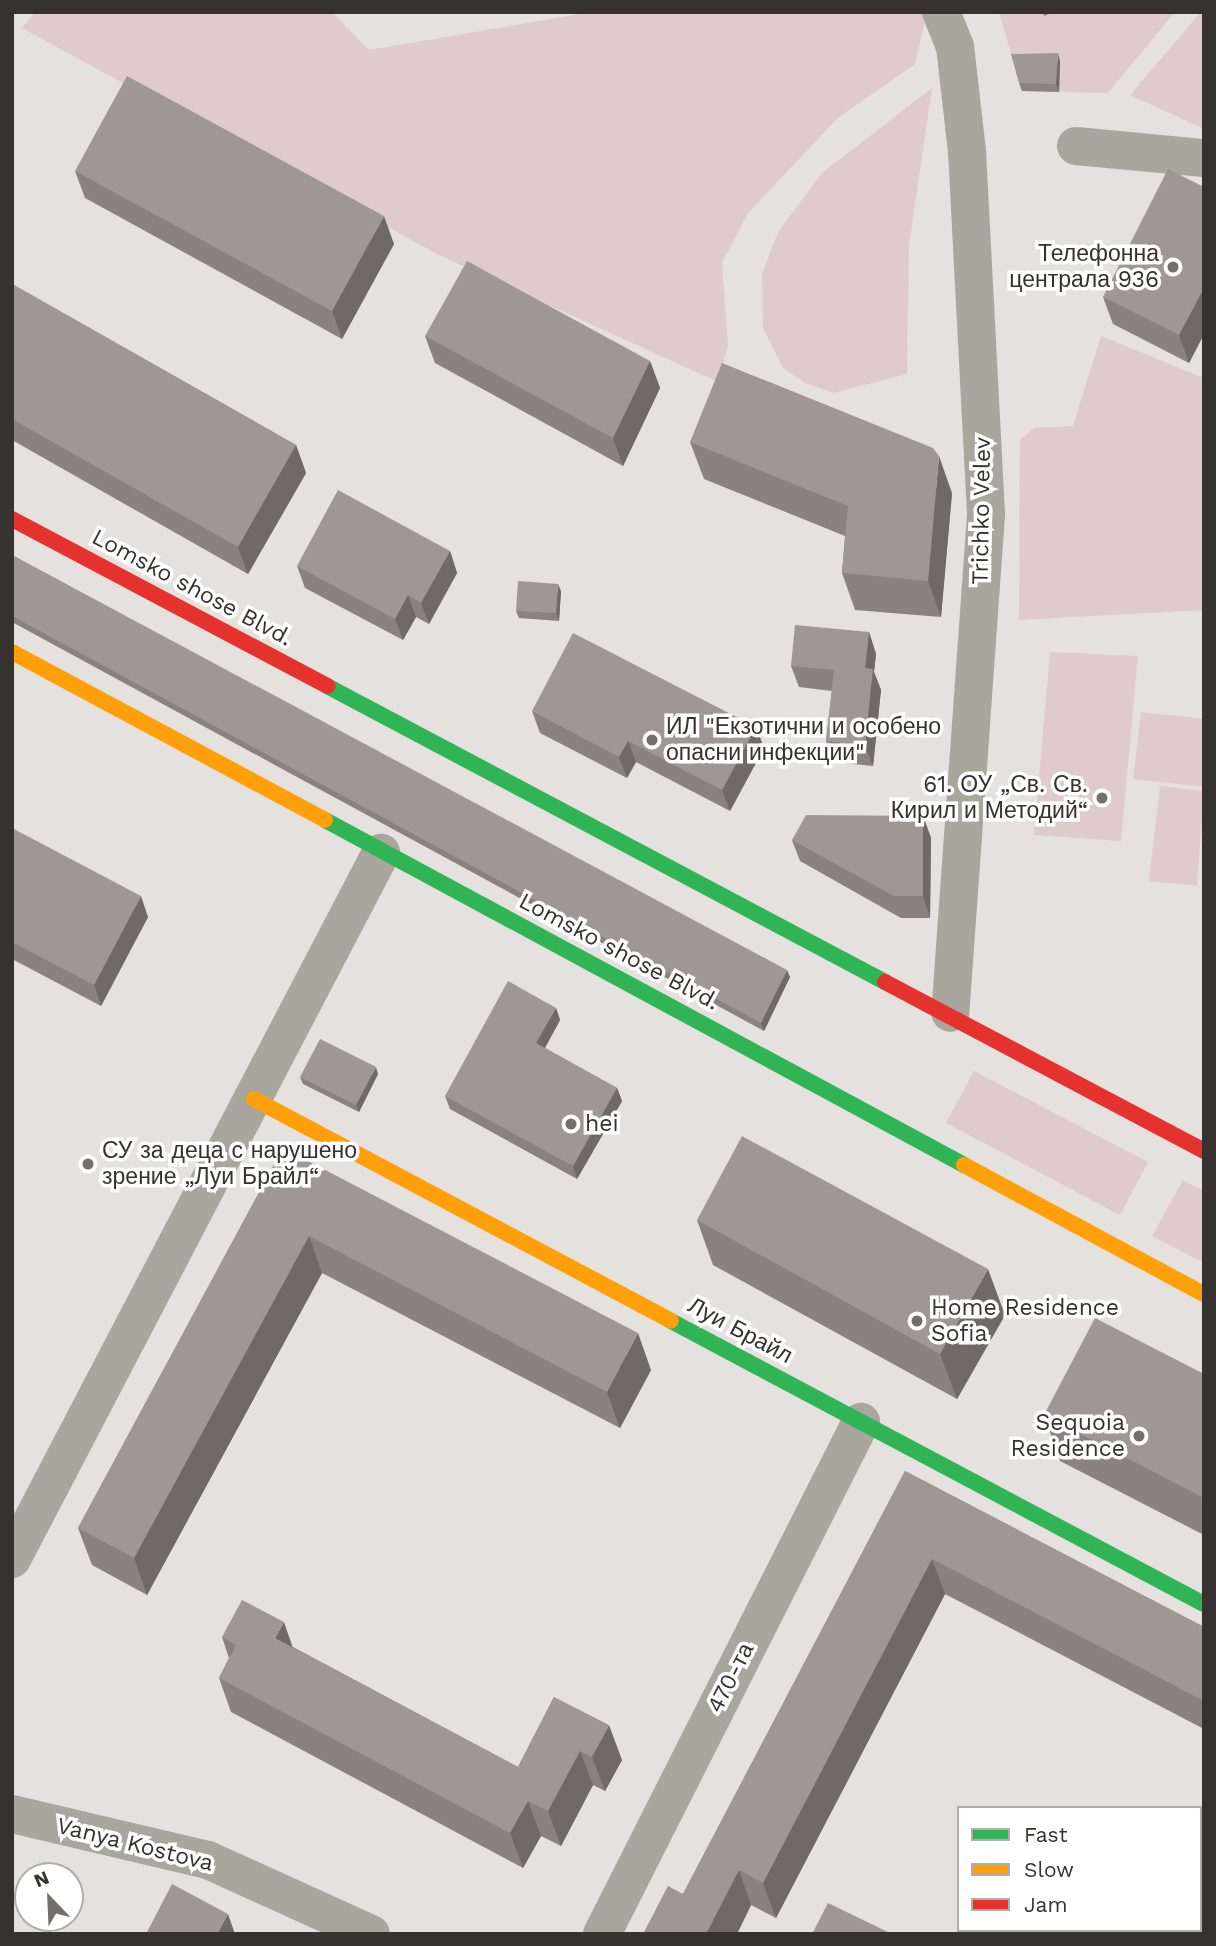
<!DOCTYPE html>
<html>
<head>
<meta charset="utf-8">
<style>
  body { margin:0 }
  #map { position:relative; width:1216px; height:1946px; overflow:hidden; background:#e4e1de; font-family:"Work Sans",sans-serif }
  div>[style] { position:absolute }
  .green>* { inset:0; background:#e0cbcc }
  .street>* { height:38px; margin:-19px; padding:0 19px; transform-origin:19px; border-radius:19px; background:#a9a69d }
  .fast>* { height:16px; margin:-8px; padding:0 8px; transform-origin:8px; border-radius:8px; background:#30b455 }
  .slow>* { height:16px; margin:-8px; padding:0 8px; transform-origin:8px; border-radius:8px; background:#ff9f0a }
  .jam>* { height:16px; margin:-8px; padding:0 8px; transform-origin:8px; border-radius:8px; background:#e5322d }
  .wall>* { inset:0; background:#89827f }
  .shaded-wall>* { inset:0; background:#6f6a68 }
  .building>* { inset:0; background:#9f9794 }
  .dots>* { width:19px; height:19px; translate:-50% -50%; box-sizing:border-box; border:4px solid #fff; border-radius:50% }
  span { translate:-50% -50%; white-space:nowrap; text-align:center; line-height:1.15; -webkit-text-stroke:7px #fff; paint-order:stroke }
  .poi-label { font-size:23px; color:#353230 }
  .right { translate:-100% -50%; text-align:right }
  .left { translate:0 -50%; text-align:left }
  .street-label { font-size:23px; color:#353230 }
  .frame { position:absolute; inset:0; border:14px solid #353230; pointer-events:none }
  .legend { position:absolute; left:957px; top:1806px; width:245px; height:126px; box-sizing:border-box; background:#fff; border:2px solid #aeadac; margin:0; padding:9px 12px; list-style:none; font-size:21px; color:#353230 }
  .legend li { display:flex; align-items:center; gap:14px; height:35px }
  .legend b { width:35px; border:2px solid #aeadac }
  .north { position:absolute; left:14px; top:1862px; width:70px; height:70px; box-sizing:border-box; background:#fff; border:2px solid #aeadac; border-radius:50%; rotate:337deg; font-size:19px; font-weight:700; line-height:28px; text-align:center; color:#353230 }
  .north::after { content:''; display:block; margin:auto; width:24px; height:32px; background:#726f6d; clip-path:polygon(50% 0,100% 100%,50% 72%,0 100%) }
</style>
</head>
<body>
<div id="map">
  <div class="green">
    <i style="clip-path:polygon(35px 12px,332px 12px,369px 50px,592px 12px,927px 12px,915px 64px,838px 118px,748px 213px,722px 263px,728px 345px,718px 382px,439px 255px,22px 28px)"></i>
    <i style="clip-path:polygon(999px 12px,1175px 12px,1108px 93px,1022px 91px)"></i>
    <i style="clip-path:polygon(1201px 12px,1204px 12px,1204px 129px,1130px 95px)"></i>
    <i style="clip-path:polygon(932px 88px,909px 246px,907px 374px,833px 393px,805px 383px,783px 368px,763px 328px,762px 274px,778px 232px,822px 173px)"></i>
    <i style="clip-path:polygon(1101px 336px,1204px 378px,1204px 610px,1019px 620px,1020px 440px,1034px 428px,1073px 426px)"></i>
    <i style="clip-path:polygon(1050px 652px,1138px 656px,1121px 841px,1034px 835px)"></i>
    <i style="clip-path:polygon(1141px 712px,1204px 719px,1204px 787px,1133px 779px)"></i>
    <i style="clip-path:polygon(1160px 786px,1204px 791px,1197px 886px,1149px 881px)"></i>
    <i style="clip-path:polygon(974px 1071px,1148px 1162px,1120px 1215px,946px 1123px)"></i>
    <i style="clip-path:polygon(1183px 1180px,1204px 1191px,1204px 1263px,1152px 1236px)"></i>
  </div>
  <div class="street">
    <i style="left:941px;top:12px;width:37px;rotate:68deg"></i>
    <i style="left:955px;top:46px;width:106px;rotate:83.5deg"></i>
    <i style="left:967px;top:151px;width:364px;rotate:87deg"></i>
    <i style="left:986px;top:515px;width:499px;rotate:94.1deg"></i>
    <i style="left:1076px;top:146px;width:129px;rotate:5.4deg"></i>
    <i style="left:12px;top:1559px;width:797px;rotate:-62.41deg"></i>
    <i style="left:12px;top:1814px;width:201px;rotate:13.2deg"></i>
    <i style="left:208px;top:1860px;width:179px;rotate:24.4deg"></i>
    <i style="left:602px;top:1934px;width:574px;rotate:-63.17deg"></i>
  </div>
  <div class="fast">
    <i style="left:327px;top:686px;width:632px;rotate:27.94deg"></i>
    <i style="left:325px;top:820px;width:726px;rotate:28.36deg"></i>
    <i style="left:671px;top:1321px;width:603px;rotate:27.97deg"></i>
  </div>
  <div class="slow">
    <i style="left:12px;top:652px;width:355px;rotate:28.2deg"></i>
    <i style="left:254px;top:1099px;width:472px;rotate:28deg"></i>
    <i style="left:964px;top:1165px;width:272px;rotate:28.3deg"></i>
  </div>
  <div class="jam">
    <i style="left:12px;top:519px;width:357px;rotate:27.9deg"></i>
    <i style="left:885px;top:982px;width:361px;rotate:27.9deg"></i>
  </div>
  <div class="wall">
    <i style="clip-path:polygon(1043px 12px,1053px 12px,1044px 16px)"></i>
    <i style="clip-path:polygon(1060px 61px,1059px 92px,1022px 91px,1019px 83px)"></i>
    <i style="clip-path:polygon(75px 171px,394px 244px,342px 339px,85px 198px)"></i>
    <i style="clip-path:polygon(1204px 187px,1204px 334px,1189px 363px,1113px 324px,1103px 297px)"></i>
    <i style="clip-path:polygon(12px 284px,296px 445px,306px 473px,248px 574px,12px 440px)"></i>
    <i style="clip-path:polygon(425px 336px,650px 361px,660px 388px,623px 466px,435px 363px)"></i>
    <i style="clip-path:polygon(690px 442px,952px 493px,941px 617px,855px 610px,842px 573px,845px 536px,704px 479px)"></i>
    <i style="clip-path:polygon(450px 551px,457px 573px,429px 624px,416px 617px,403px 640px,305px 588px,297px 566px)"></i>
    <i style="clip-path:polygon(12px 555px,790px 977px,764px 1031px,12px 622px)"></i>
    <i style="clip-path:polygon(561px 591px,559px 621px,519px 618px,516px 611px)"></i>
    <i style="clip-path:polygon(869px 632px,876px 654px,874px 672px,881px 690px,873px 766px,834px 762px,826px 741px,832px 691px,799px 687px,791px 666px)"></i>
    <i style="clip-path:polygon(532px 711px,756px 727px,764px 748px,730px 811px,636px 762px,627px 778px,540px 733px)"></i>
    <i style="clip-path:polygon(923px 816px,931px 838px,930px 918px,901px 918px,800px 861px,792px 840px)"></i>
    <i style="clip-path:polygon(12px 828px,148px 917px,101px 1006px,12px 959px)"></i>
    <i style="clip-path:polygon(556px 1008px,560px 1020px,545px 1048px,617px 1088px,622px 1101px,577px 1179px,450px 1109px,445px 1096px)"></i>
    <i style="clip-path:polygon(378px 1074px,359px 1112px,303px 1084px,300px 1077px)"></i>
    <i style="clip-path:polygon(283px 1148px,651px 1370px,620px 1428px,322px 1273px,147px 1595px,92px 1565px,78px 1528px)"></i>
    <i style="clip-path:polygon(697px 1220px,1005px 1315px,957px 1399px,713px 1265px)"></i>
    <i style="clip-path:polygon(1204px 1374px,1204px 1535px,1060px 1461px,1044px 1415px)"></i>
    <i style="clip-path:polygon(905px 1471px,1204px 1627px,1204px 1729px,945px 1594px,776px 1918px,751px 1905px,737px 1934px,643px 1934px,683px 1894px)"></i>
    <i style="clip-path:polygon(222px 1637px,293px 1647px,518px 1767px,554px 1697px,622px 1760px,605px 1791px,593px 1785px,561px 1846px,541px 1836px,523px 1868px,231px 1712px,219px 1678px,229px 1658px)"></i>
  </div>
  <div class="shaded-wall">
    <i style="clip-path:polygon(1058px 53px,1060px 61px,1059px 92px,1056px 84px)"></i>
    <i style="clip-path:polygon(384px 216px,394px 244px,342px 339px,332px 311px)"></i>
    <i style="clip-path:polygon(1204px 288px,1204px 334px,1189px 363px,1179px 335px)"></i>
    <i style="clip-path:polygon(650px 361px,660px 388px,623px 466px,613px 438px)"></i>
    <i style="clip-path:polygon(296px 445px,306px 473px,248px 574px,238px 547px)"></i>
    <i style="clip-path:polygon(939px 456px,952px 493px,941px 617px,928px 581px)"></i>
    <i style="clip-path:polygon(450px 551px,457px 573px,429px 624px,421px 603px)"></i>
    <i style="clip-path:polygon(558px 584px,561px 591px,559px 621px,556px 613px)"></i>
    <i style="clip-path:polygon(408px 595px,416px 617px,403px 640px,395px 619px)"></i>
    <i style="clip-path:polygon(869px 632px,876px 654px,874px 672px,881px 690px,873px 766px,865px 745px,865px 668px)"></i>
    <i style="clip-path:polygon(756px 727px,764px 748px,730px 811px,722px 790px)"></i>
    <i style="clip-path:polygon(628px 741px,636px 762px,627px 778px,619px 757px)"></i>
    <i style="clip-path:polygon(923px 816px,931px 838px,930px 918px,923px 896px)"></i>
    <i style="clip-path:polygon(141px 896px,148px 917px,101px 1006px,94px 985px)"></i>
    <i style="clip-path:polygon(787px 970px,790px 977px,764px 1031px,761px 1023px)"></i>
    <i style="clip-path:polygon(556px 1008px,560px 1020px,541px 1055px,536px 1043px)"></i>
    <i style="clip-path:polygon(376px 1067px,378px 1074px,359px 1112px,356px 1105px)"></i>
    <i style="clip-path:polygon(617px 1088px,622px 1101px,577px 1179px,573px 1166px)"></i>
    <i style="clip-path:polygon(309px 1236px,322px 1273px,147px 1595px,134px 1558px)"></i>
    <i style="clip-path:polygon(988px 1269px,1005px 1315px,957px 1399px,940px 1354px)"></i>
    <i style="clip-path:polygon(638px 1333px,651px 1370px,620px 1428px,607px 1392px)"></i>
    <i style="clip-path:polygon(932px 1559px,945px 1594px,776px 1918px,763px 1883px)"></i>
    <i style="clip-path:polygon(284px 1622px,296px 1657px,275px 1638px)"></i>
    <i style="clip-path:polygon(609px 1725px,622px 1760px,605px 1791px,592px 1757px)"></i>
    <i style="clip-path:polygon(580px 1751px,593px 1785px,561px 1846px,548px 1811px)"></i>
    <i style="clip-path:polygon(528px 1801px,541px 1836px,523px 1868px,510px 1833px)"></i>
    <i style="clip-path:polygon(739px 1870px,751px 1905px,737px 1934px,706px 1934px)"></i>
    <i style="clip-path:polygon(228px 1914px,235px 1934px,217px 1934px)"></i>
  </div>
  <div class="building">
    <i style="clip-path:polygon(1058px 53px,1056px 84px,1019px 83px,1011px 54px)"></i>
    <i style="clip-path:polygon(127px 76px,384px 216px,332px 311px,75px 171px)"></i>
    <i style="clip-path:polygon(1168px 169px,1204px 187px,1204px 288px,1179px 335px,1103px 297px)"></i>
    <i style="clip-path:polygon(467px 261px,650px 361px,613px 438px,425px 336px)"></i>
    <i style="clip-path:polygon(12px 284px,296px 445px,238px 547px,12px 419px)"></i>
    <i style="clip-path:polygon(722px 363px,933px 448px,939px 456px,928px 581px,842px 573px,848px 506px,690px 442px)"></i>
    <i style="clip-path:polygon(338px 490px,450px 551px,421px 603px,408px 595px,395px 619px,297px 566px)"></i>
    <i style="clip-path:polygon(12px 555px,787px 970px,761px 1023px,12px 616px)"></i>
    <i style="clip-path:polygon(518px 581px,558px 584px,556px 613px,516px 611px)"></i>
    <i style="clip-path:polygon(795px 625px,869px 632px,865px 668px,873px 669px,865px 745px,826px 741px,834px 670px,791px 666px)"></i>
    <i style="clip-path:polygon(573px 633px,756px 727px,722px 790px,628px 741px,619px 757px,532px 711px)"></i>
    <i style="clip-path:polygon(806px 815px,923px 816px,923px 896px,894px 896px,792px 840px)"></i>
    <i style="clip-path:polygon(12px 828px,141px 896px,94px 985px,12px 942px)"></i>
    <i style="clip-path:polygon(508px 981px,556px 1008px,536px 1043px,617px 1088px,573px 1166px,445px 1096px)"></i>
    <i style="clip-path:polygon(320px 1039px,376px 1067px,356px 1105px,300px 1077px)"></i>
    <i style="clip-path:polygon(742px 1136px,988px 1269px,940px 1354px,697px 1220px)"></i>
    <i style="clip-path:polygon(283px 1148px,638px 1333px,607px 1392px,309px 1236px,134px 1558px,78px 1528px)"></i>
    <i style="clip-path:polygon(1095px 1318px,1204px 1374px,1204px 1498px,1044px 1415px)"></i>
    <i style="clip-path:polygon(905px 1471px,1204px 1627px,1204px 1701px,932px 1559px,763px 1883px,739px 1870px,706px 1934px,643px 1934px,668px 1886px,683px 1894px)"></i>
    <i style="clip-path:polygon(242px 1600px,284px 1622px,275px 1638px,518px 1767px,554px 1697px,609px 1725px,592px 1757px,580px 1751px,548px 1811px,528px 1801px,510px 1833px,219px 1678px,236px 1645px,222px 1637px)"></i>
    <i style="clip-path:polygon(172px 1884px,228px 1914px,217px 1934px,146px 1934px)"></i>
    <i style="clip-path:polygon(828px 1903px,892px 1934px,812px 1934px)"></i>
  </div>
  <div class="dots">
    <i style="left:1173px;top:267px;background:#726f6d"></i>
    <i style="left:652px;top:740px;background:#726f6d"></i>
    <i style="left:1102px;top:798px;background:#726f6d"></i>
    <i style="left:571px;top:1124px;background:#726f6d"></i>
    <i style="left:88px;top:1164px;background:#726f6d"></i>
    <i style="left:917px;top:1321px;background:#726f6d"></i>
    <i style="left:1139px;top:1436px;background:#726f6d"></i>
  </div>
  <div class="poi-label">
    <span class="right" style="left:1159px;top:267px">Телефонна<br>централа 936</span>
    <span class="left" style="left:666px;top:740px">ИЛ "Екзотични и особено<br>опасни инфекции"</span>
    <span class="right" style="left:1088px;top:798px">61. ОУ „Св. Св.<br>Кирил и Методий“</span>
    <span class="left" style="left:585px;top:1124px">hei</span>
    <span class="left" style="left:102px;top:1164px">СУ за деца с нарушено<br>зрение „Луи Брайл“</span>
    <span class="left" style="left:931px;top:1321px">Home Residence<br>Sofia</span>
    <span class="right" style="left:1125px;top:1436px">Sequoia<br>Residence</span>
  </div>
  <div class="street-label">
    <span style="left:982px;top:511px;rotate:-89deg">Trichko Velev</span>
    <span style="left:192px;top:588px;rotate:28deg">Lomsko shose Blvd.</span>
    <span style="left:619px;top:952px;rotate:28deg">Lomsko shose Blvd.</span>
    <span style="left:740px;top:1331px;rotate:28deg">Луи Брайл</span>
    <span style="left:731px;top:1678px;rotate:-63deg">470-та</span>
    <span style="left:135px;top:1845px;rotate:14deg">Vanya Kostova</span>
  </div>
  <div class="frame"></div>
  <ul class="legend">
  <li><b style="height:9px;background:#30b455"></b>Fast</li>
  <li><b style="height:9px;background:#ff9f0a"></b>Slow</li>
  <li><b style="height:9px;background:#e5322d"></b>Jam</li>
  </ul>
  <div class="north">N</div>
</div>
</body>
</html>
